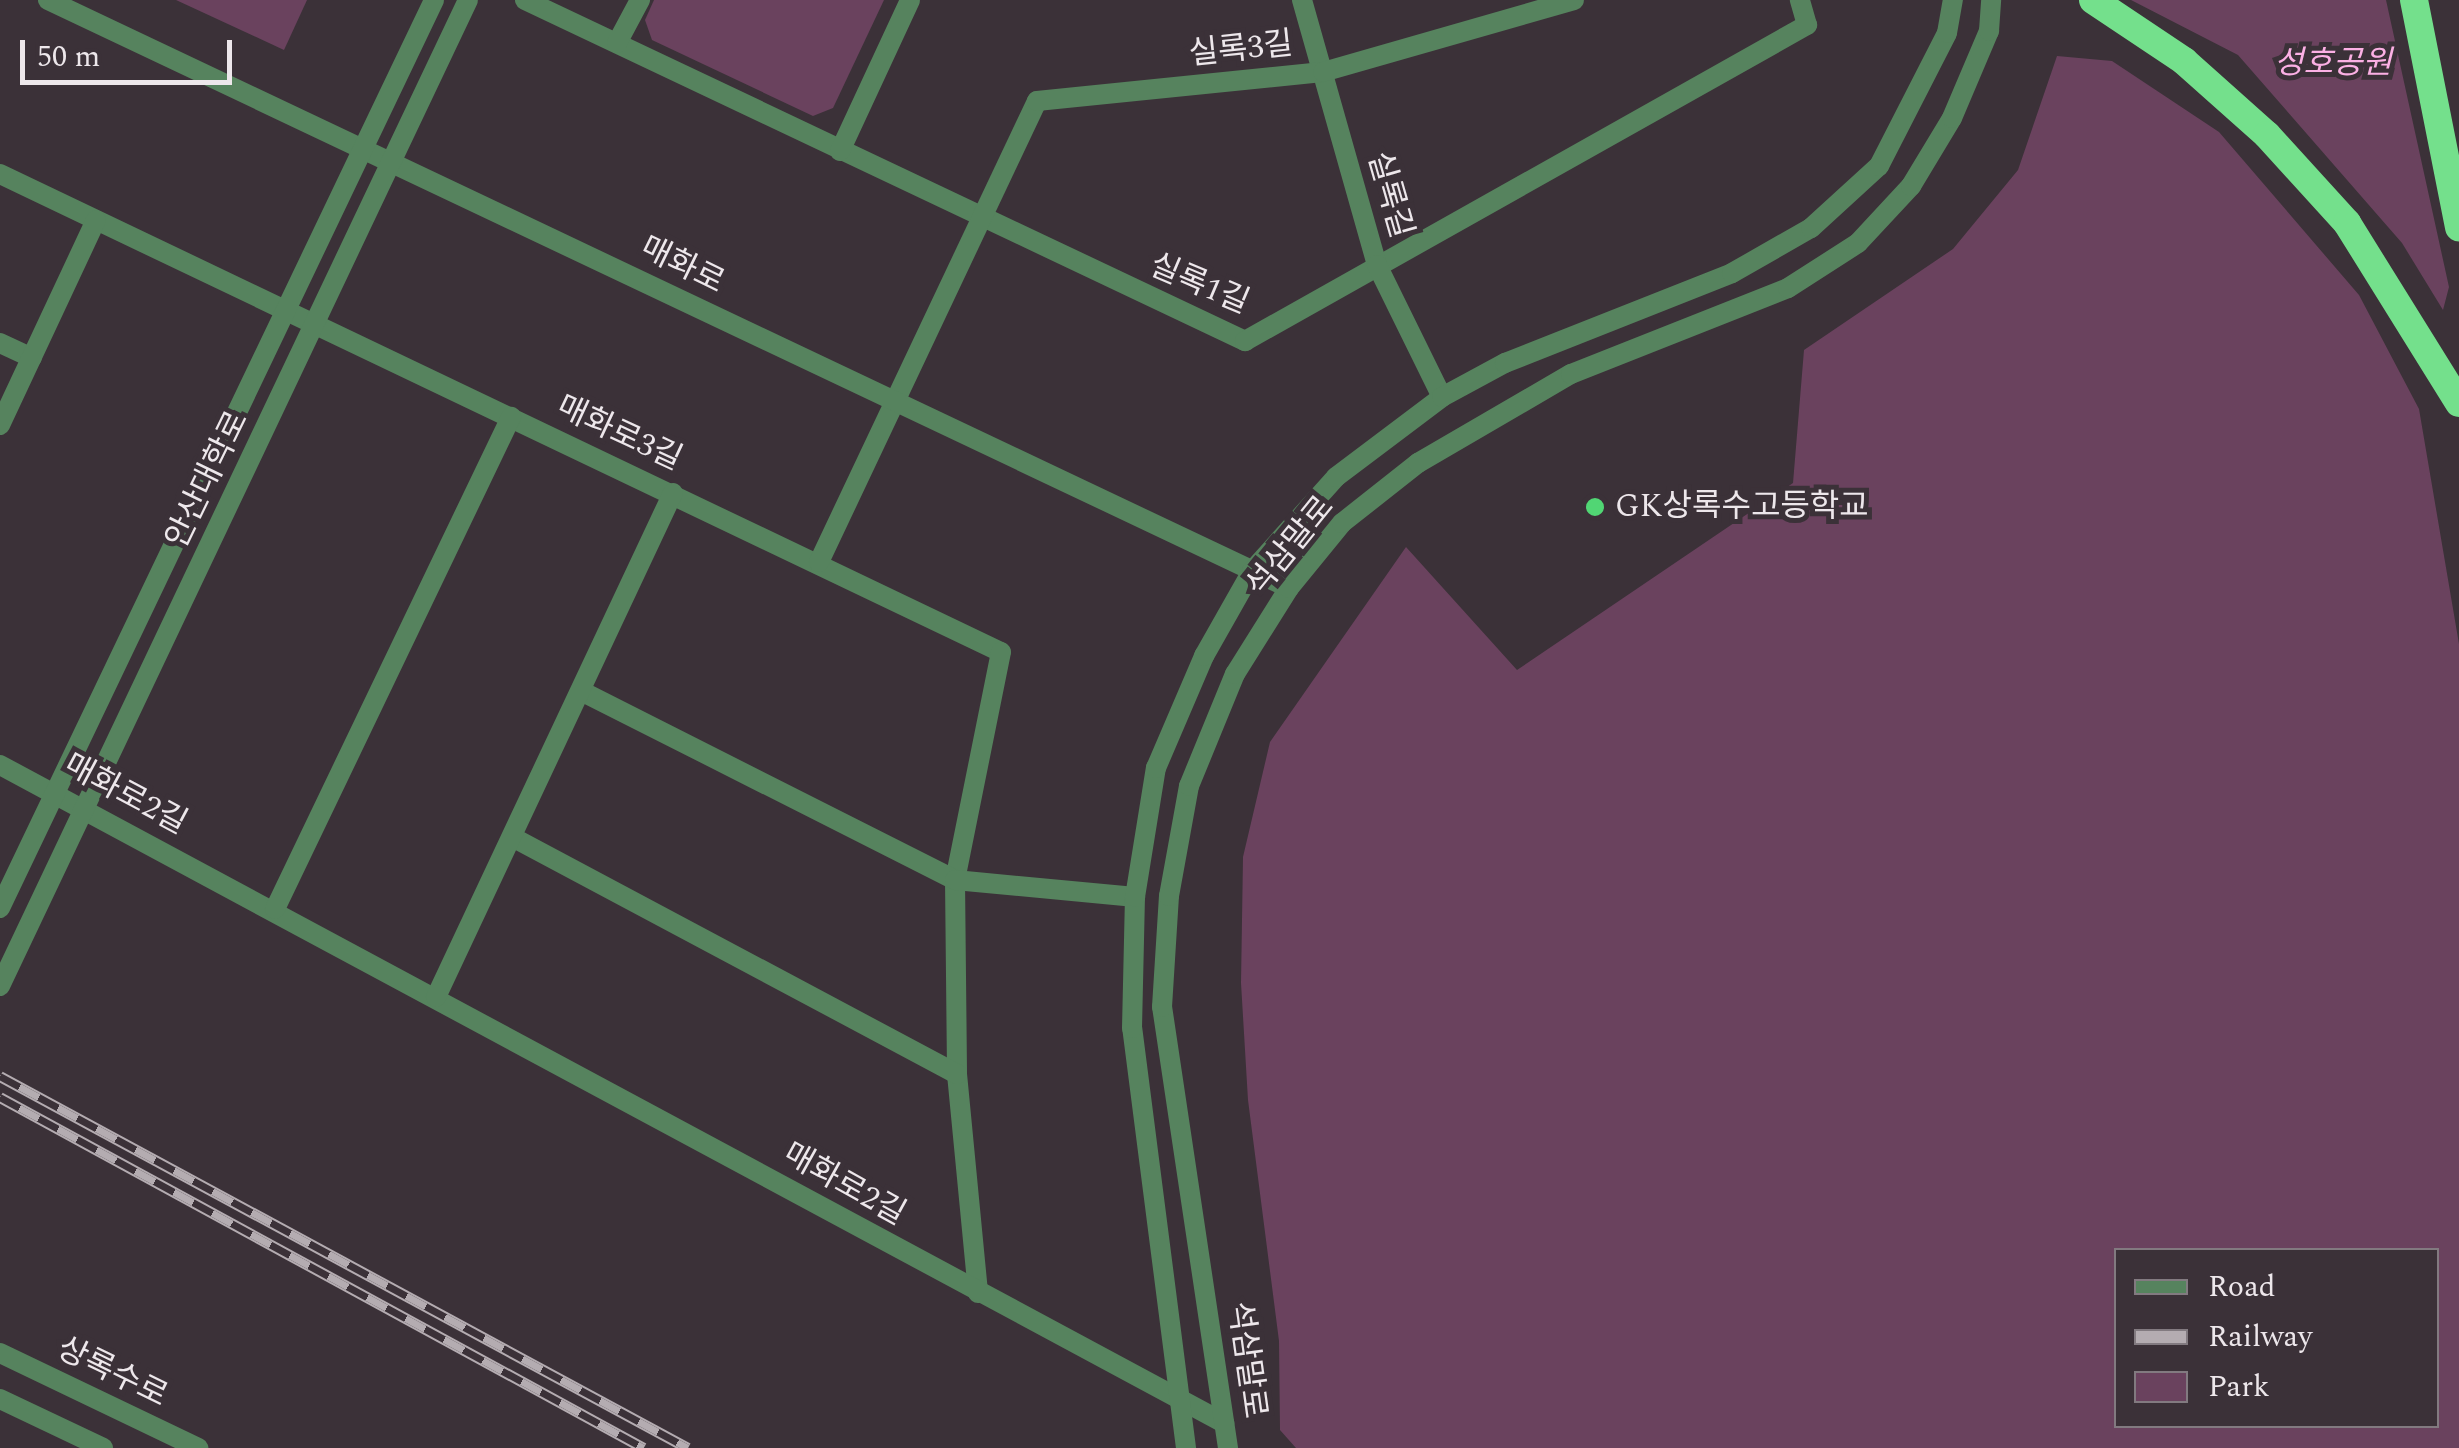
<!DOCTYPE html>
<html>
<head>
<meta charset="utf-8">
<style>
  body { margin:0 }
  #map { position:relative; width:2459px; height:1448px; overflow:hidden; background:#3b3138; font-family:Spectral,"Noto Sans KR",serif }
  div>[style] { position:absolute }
  .green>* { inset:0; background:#6a425e }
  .minor>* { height:20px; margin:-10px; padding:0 10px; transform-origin:10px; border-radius:10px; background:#56835e }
  .tertiary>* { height:20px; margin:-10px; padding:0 10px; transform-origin:10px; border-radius:10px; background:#56835e }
  .trunk>* { height:28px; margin:-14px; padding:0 14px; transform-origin:14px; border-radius:14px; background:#74e08c }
  .rail>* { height:11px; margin-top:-5.5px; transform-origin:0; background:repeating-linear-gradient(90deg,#3b3138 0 22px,#b4acb1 0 44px); box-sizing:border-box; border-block:2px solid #b4acb1 }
  .dots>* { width:28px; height:28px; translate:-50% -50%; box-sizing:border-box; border:5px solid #3b3138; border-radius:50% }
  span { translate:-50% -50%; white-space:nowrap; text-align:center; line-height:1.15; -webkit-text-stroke:10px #3b3138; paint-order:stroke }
  .street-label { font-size:32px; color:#ede7eb }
  .park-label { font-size:32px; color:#fbb0e4; font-style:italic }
  .poi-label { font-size:32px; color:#ede7eb }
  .left { translate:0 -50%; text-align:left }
  .legend { position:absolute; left:2114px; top:1248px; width:325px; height:180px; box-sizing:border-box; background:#3b3138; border:2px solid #827a80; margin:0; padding:12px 18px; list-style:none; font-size:30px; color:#ede7eb }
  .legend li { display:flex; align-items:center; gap:20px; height:50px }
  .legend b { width:50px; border:2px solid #827a80 }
  .scale { position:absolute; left:20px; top:40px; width:212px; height:45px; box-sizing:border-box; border:5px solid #ede7eb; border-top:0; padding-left:12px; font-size:30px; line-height:35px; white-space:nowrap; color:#ede7eb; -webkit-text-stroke:8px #3b3138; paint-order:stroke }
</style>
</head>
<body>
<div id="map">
  <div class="green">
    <i style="clip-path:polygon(176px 0,307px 0,284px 50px)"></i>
    <i style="clip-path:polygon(654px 0,884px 0,833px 108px,813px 116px,652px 40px,645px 20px)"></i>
    <i style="clip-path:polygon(2131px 0,2386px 0,2449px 287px,2443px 310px,2402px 243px,2238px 55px)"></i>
    <i style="clip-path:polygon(evenodd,2057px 56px,2112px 61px,2219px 132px,2359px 295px,2419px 409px,2459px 644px,2459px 1448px,1296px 1448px,1280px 1430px,1279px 1341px,1248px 1100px,1241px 983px,1243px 857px,1270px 742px,1406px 547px,1517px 670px,1793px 483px,1804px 350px,1953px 249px,2018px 170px,2057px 56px,2116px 1250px,2436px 1250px,2436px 1426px,2116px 1426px,2116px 1250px)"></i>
  </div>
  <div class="minor">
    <i style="left:525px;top:0;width:797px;rotate:25.34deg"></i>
    <i style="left:1245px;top:341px;width:645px;rotate:-29.35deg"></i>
    <i style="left:1807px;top:25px;width:26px;rotate:-106deg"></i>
    <i style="left:1302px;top:0;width:275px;rotate:74.2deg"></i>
    <i style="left:1377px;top:265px;width:147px;rotate:63.8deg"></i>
    <i style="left:617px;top:43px;width:49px;rotate:-61.9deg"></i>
    <i style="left:840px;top:151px;width:166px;rotate:-65.1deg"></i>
    <i style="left:0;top:174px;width:1109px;rotate:25.53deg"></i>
    <i style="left:1001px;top:652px;width:233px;rotate:101.4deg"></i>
    <i style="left:955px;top:880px;width:194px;rotate:89.4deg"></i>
    <i style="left:957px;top:1074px;width:220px;rotate:84.5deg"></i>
    <i style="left:0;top:343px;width:35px;rotate:25deg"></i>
    <i style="left:0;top:425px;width:226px;rotate:-64.9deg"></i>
    <i style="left:819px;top:562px;width:510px;rotate:-64.69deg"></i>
    <i style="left:1037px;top:101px;width:287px;rotate:-5.8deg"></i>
    <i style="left:1323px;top:72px;width:261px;rotate:-16deg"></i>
    <i style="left:583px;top:692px;width:417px;rotate:26.8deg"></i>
    <i style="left:955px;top:880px;width:181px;rotate:5.4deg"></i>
    <i style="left:0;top:765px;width:1390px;rotate:28.26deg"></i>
    <i style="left:514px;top:838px;width:502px;rotate:28.05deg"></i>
    <i style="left:275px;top:909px;width:546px;rotate:-64.37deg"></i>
    <i style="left:436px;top:997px;width:557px;rotate:-64.82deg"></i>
  </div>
  <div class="tertiary">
    <i style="left:48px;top:0;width:1373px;rotate:25.35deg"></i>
    <i style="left:0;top:908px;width:1006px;rotate:-64.45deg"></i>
    <i style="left:0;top:986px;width:1091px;rotate:-64.61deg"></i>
    <i style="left:0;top:1353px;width:220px;rotate:25.6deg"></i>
    <i style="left:0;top:1399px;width:114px;rotate:25.4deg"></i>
    <i style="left:1186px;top:1448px;width:423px;rotate:-97.3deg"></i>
    <i style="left:1132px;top:1028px;width:131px;rotate:-88.7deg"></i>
    <i style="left:1135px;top:897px;width:131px;rotate:-80.8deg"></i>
    <i style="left:1156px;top:768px;width:122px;rotate:-66.8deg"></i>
    <i style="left:1204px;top:656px;width:98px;rotate:-60.5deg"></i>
    <i style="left:1252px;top:571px;width:126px;rotate:-48.2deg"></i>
    <i style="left:1336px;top:477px;width:133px;rotate:-37deg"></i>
    <i style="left:1442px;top:397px;width:72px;rotate:-28.4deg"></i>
    <i style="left:1505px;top:363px;width:244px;rotate:-21.6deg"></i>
    <i style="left:1732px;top:273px;width:91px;rotate:-29.7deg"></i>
    <i style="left:1811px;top:228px;width:92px;rotate:-42.4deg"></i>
    <i style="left:1879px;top:166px;width:149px;rotate:-62.9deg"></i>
    <i style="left:1947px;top:33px;width:34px;rotate:-80deg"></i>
    <i style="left:1228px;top:1448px;width:446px;rotate:-98.5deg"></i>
    <i style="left:1162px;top:1007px;width:111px;rotate:-86.4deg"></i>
    <i style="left:1169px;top:896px;width:112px;rotate:-79.7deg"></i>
    <i style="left:1189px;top:786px;width:121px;rotate:-67.7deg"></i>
    <i style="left:1235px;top:674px;width:102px;rotate:-57.9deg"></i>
    <i style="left:1289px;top:588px;width:84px;rotate:-50.8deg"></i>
    <i style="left:1342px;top:523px;width:97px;rotate:-38.3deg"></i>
    <i style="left:1418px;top:463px;width:177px;rotate:-30.2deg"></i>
    <i style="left:1571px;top:374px;width:233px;rotate:-21.6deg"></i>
    <i style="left:1788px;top:288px;width:83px;rotate:-32.7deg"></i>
    <i style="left:1858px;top:243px;width:78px;rotate:-47.1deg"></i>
    <i style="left:1911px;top:186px;width:79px;rotate:-58.9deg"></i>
    <i style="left:1952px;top:118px;width:95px;rotate:-67deg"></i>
    <i style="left:1989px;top:31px;width:31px;rotate:-86deg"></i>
  </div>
  <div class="trunk">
    <i style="left:2093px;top:0;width:110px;rotate:33.8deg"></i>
    <i style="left:2184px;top:61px;width:111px;rotate:41.7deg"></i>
    <i style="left:2267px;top:135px;width:119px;rotate:47.7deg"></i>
    <i style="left:2347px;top:223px;width:212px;rotate:58.1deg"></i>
    <i style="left:2414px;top:0;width:232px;rotate:78.8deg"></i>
  </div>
  <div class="rail">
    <i style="left:0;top:1076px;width:782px;rotate:28.4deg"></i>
    <i style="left:0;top:1097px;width:733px;rotate:28.59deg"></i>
  </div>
  <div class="dots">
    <i style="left:1595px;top:507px;background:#51d674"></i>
  </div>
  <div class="street-label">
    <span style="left:1241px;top:50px;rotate:-6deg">실록3길</span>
    <span style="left:1389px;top:195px;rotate:74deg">실록길</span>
    <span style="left:682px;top:266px;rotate:26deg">매화로</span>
    <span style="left:1199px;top:285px;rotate:23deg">실록1길</span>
    <span style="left:619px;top:434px;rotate:25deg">매화로3길</span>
    <span style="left:208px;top:480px;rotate:-64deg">안산대학로</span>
    <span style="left:1291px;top:547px;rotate:-51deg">석삼말로</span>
    <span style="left:125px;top:795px;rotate:28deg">매화로2길</span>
    <span style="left:844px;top:1185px;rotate:29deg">매화로2길</span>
    <span style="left:1246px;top:1360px;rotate:82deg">석삼말로</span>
    <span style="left:112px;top:1373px;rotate:26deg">상록수로</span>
  </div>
  <div class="park-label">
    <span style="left:2333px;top:64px">성호공원</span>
  </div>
  <div class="poi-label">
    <span class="left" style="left:1615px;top:507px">GK상록수고등학교</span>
  </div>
  <ul class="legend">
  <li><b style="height:12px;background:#56835e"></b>Road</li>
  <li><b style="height:12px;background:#b4acb1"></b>Railway</li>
  <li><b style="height:28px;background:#6a425e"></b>Park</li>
  </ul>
  <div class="scale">50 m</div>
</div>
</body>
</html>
